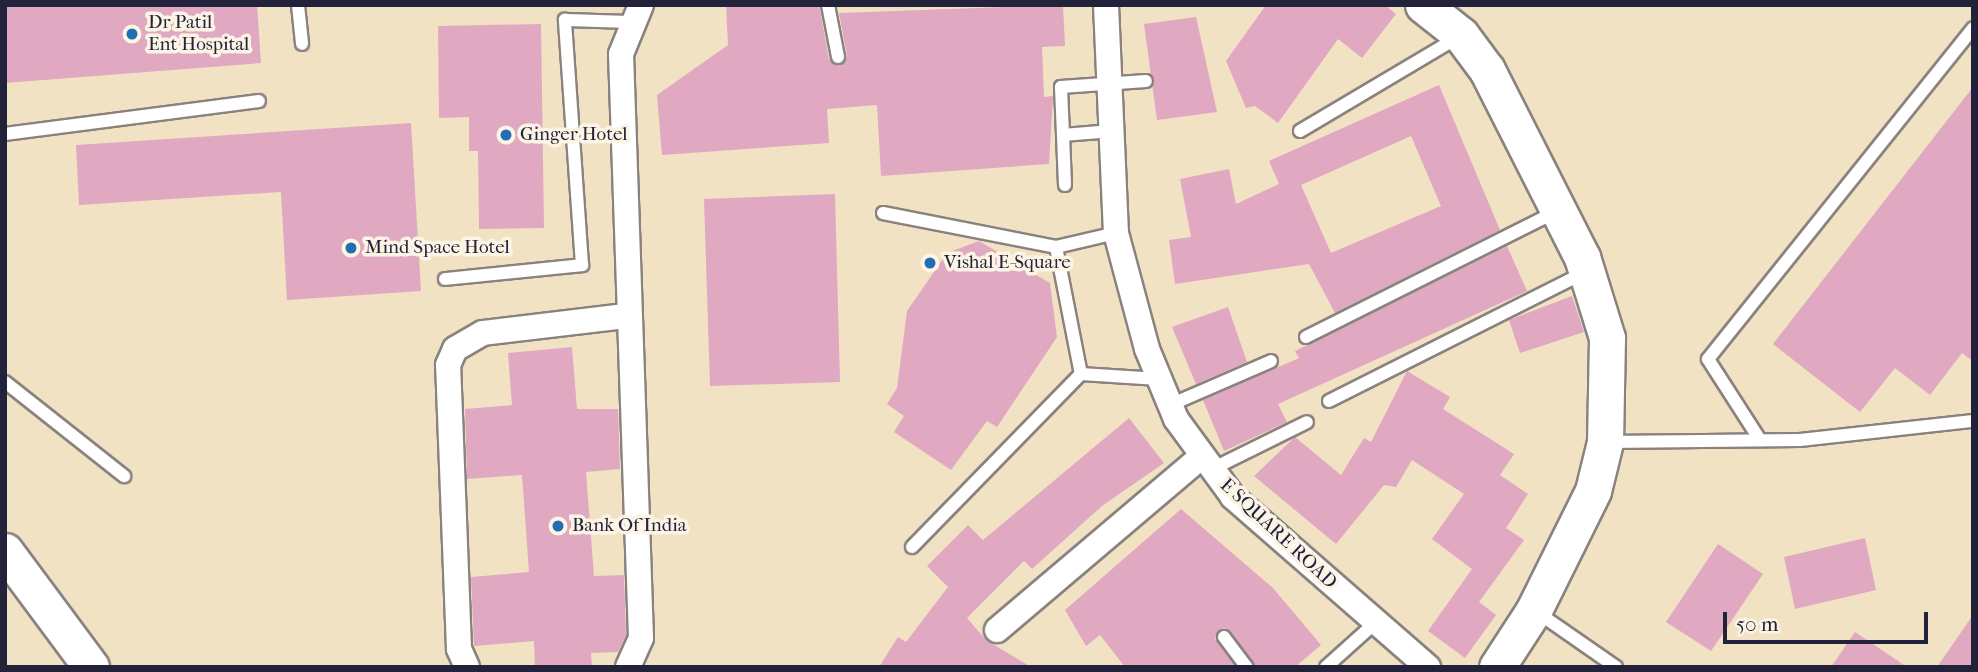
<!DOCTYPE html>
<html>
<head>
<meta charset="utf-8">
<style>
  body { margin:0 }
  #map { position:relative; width:1978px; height:672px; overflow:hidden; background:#f1e2c3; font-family:"IM FELL French Canon",serif }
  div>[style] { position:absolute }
  .building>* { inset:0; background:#e1a8c2 }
  .roads { filter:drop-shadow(2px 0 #8a827f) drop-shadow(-2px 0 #8a827f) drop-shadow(0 2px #8a827f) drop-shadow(0 -2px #8a827f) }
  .lane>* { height:12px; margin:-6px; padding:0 6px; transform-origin:6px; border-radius:6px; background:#fff }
  .street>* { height:24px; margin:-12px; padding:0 12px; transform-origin:12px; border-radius:12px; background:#fff }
  .secondary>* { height:35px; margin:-17.5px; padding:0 17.5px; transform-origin:17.5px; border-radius:17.5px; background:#fff }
  .dots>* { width:19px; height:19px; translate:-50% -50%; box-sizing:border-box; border:4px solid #fcf5e5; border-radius:50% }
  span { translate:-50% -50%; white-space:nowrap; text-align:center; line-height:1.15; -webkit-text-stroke:7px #fcf5e5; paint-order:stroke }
  .poi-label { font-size:19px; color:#22223b }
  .left { translate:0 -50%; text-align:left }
  .street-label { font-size:19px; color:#22223b }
  .frame { position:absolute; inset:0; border:7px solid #22223b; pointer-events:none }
  .scale { position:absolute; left:1723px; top:612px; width:205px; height:32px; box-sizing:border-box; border:4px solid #22223b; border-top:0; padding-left:9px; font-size:21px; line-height:24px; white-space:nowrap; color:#22223b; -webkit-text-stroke:5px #fcf5e5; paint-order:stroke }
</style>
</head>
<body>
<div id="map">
  <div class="building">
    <i style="clip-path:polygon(5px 5px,257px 5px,261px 63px,5px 83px)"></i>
    <i style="clip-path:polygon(726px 5px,819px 5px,829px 59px,839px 66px,847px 56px,839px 13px,1063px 5px,1065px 46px,1042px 47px,1044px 97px,1053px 96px,1049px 164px,881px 176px,877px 105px,827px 109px,829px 143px,662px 155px,657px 95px,728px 45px)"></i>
    <i style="clip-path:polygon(1266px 5px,1385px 5px,1396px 14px,1362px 58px,1338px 39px,1278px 123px,1255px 106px,1246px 108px,1226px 61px)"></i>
    <i style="clip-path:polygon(1196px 17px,1217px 112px,1157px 120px,1144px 24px)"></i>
    <i style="clip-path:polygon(541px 24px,544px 228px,479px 229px,478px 151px,469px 151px,469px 117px,439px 118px,438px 26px)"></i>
    <i style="clip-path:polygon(evenodd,1439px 85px,1500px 230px,1335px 313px,1309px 264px,1175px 284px,1169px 240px,1191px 237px,1180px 179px,1229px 169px,1236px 204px,1279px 184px,1269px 161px,1439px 85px,1411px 136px,1441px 206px,1331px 253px,1301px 185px,1411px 136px)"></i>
    <i style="clip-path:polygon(1973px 87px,1973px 361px,1962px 353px,1930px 395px,1895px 368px,1860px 412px,1773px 344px)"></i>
    <i style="clip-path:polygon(411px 123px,421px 291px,287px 300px,281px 192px,79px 205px,76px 145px)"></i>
    <i style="clip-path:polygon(835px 194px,840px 382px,710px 386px,704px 199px)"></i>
    <i style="clip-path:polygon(979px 241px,1050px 283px,1057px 337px,997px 427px,987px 421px,951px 470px,894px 432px,904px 416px,887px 404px,897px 388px,907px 311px,947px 253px)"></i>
    <i style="clip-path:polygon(1507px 246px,1527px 291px,1278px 404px,1287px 422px,1224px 451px,1203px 400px,1299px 358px,1295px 351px)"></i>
    <i style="clip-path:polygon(1572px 296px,1584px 332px,1520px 353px,1509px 320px)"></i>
    <i style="clip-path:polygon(1228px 307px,1247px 362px,1196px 384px,1172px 327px)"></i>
    <i style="clip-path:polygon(572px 347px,577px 409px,618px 409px,620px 469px,586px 472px,594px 576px,624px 575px,626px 635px,618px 652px,591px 653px,592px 667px,535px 667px,534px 641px,474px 646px,471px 577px,529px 572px,522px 475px,467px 479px,465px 409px,512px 405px,508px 353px)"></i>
    <i style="clip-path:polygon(1407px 371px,1450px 397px,1443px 409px,1514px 454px,1500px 475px,1528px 494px,1506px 528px,1524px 540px,1479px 602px,1496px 615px,1465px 658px,1428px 631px,1472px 569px,1432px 539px,1464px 494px,1412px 460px,1396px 487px,1384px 485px,1336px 544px,1254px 476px,1295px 437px,1341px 475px,1364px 438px,1371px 442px)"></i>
    <i style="clip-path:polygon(1129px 418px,1164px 463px,1102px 506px,1032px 569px,1024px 561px,967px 618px,986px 640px,1031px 667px,879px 667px,898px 637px,906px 642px,948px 587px,927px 566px,968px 525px,983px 540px)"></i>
    <i style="clip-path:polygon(1181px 509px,1273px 588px,1321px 645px,1295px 667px,1256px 667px,1224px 628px,1215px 639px,1236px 667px,1125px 667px,1100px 635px,1086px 646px,1065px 610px)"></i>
    <i style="clip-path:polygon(1865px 538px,1876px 590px,1795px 609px,1784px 557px)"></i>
    <i style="clip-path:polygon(1718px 544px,1763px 574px,1711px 651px,1666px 622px)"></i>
    <i style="clip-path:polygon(1973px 615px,1973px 667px,1937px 667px)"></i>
    <i style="clip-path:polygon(1855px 632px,1907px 667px,1831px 667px)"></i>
  </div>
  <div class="roads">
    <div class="lane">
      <i style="left:298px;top:5px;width:39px;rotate:84deg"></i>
      <i style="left:828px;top:5px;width:53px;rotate:79.1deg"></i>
      <i style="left:1300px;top:131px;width:184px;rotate:-30.7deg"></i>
      <i style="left:5px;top:134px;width:256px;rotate:-7.4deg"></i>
      <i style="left:1063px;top:135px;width:48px;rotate:-92.4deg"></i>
      <i style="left:1061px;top:87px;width:85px;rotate:-4deg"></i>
      <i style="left:1065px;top:185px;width:50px;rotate:-92.3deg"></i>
      <i style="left:1063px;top:135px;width:49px;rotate:-4.7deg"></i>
      <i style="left:883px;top:213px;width:176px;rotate:11.1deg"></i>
      <i style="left:1116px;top:233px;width:62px;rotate:166.9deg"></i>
      <i style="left:1056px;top:247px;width:129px;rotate:78.9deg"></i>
      <i style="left:1081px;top:374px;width:78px;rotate:3.7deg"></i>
      <i style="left:445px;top:279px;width:138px;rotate:-5.8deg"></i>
      <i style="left:582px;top:265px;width:246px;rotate:-94deg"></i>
      <i style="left:565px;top:20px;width:66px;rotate:1.7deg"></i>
      <i style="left:1306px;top:337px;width:282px;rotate:-26.6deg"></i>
      <i style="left:5px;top:382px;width:152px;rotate:38.3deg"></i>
      <i style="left:1329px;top:401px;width:284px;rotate:-26.7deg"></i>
      <i style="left:1170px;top:405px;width:110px;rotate:-23.5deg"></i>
      <i style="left:1760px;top:440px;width:96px;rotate:-122.7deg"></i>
      <i style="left:1708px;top:359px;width:424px;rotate:-51.3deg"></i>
      <i style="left:1606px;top:442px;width:194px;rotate:-0.6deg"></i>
      <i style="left:1800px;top:440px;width:174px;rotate:-6.3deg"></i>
      <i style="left:1210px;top:470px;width:108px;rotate:-26.3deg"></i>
      <i style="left:912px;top:547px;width:242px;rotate:-45.7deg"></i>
      <i style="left:1534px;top:610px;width:100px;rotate:34.8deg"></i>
      <i style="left:1224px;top:637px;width:38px;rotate:53deg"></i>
      <i style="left:1326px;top:667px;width:67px;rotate:-42deg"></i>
    </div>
    <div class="street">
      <i style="left:1106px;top:5px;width:228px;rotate:87.5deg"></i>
      <i style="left:1116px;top:233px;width:120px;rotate:75deg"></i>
      <i style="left:1147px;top:349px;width:76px;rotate:67.5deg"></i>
      <i style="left:1176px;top:419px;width:97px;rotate:53.8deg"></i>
      <i style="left:1233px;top:497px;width:259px;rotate:41.1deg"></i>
      <i style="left:997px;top:630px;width:266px;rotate:-40.3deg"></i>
      <i style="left:467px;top:667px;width:20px;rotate:-114deg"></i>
      <i style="left:459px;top:649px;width:284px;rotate:-92.2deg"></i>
      <i style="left:448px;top:365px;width:17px;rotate:-66deg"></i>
      <i style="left:455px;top:349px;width:32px;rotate:-30deg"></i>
      <i style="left:483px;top:333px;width:144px;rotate:-6.8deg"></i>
      <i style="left:628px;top:667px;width:32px;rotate:-66deg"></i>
      <i style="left:641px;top:638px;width:584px;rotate:-91.96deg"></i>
      <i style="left:621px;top:54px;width:53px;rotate:-67.8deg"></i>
    </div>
    <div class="secondary">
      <i style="left:1423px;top:5px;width:48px;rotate:38.3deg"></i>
      <i style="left:1461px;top:35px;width:44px;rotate:53.4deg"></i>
      <i style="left:1487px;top:70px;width:210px;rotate:63.1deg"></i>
      <i style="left:1582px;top:257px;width:85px;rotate:72.8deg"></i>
      <i style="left:1607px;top:338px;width:104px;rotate:91.1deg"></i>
      <i style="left:1605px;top:442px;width:50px;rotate:103.8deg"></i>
      <i style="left:1593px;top:491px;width:133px;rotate:116.4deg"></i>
      <i style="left:1534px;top:610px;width:68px;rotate:123deg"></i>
      <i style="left:5px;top:551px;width:144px;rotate:53.4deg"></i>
    </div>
  </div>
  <div class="dots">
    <i style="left:132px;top:34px;background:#1f6fb2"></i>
    <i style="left:506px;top:135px;background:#1f6fb2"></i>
    <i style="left:351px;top:248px;background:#1f6fb2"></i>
    <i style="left:930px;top:263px;background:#1f6fb2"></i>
    <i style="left:558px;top:526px;background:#1f6fb2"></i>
  </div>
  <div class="poi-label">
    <span class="left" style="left:148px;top:34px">Dr Patil<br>Ent Hospital</span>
    <span class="left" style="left:520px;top:135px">Ginger Hotel</span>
    <span class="left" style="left:365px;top:248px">Mind Space Hotel</span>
    <span class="left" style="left:944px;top:263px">Vishal E-Square</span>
    <span class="left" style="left:572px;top:526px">Bank Of India</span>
  </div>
  <div class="street-label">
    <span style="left:1278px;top:534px;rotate:43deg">E SQUARE ROAD</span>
  </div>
  <div class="frame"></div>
  <div class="scale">50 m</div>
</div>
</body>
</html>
